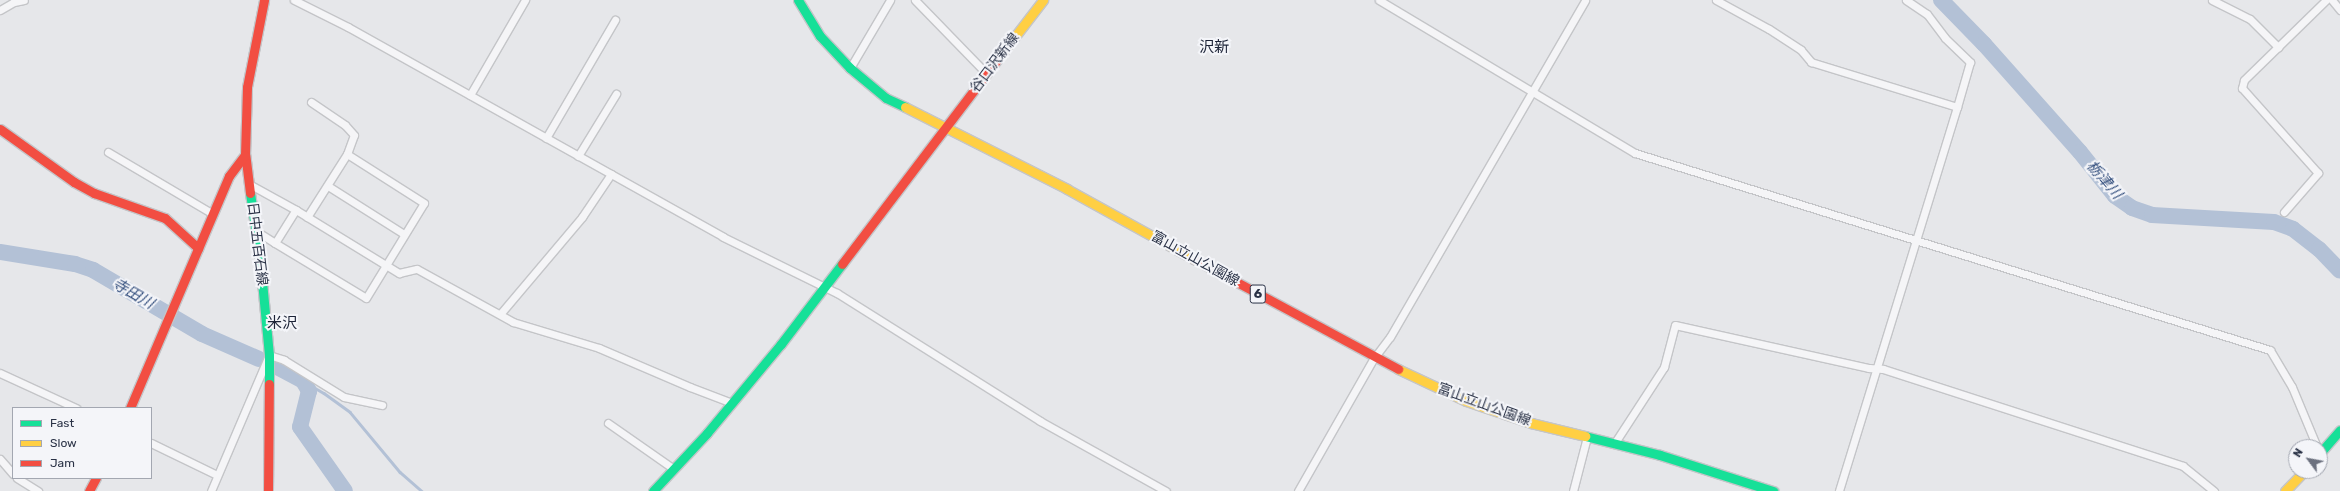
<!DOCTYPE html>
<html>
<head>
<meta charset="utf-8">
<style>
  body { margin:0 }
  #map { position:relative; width:2340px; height:491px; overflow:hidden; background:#e6e7ea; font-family:Rubik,"Noto Sans JP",sans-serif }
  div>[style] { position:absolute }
  .stream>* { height:2.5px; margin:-1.25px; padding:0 1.25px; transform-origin:1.25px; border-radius:1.25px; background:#b3c1d6 }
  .river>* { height:16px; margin:-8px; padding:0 8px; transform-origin:8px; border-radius:8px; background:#b3c1d6 }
  .roads { filter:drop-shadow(1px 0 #c4c5c8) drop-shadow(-1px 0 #c4c5c8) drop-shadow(0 1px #c4c5c8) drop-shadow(0 -1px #c4c5c8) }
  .street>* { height:7px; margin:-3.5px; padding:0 3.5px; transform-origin:3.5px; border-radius:3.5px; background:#f5f5f7 }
  .fast>* { height:9px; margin:-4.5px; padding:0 4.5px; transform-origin:4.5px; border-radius:4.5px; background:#16e098 }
  .slow>* { height:9px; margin:-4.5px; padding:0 4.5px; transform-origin:4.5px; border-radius:4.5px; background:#ffcf43 }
  .jam>* { height:9px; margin:-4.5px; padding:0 4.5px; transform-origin:4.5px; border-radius:4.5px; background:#f24e42 }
  span { translate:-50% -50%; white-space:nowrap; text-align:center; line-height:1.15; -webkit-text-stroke:4px #f4f5f9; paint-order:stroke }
  .shield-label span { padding:1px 3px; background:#f4f5f9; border:1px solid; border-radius:3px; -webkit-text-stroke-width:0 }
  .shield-label { font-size:13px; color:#2a3246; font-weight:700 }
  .street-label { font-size:14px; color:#2a3246 }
  .neighbourhood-label { font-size:15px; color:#1c2337 }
  .water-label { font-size:15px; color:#314d7c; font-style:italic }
  .legend { position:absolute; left:12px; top:407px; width:140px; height:72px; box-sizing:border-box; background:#f4f5f9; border:1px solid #a3a7b1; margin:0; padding:5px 7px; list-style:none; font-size:12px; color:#2a3246 }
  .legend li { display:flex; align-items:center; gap:8px; height:20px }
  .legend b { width:20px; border:1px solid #a3a7b1 }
  .north { position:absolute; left:2288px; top:439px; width:40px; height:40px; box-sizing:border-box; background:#f4f5f9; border:1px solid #a3a7b1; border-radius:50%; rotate:302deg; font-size:11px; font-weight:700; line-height:16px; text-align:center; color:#2a3246 }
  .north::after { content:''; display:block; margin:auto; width:14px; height:18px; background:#6c717f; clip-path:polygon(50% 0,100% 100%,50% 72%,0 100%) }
</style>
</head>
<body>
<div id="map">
  <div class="stream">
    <i style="left:303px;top:381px;width:24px;rotate:30deg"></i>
    <i style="left:324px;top:393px;width:32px;rotate:36deg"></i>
    <i style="left:350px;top:412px;width:78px;rotate:50.2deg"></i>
    <i style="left:400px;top:472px;width:29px;rotate:41deg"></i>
  </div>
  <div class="river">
    <i style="left:1941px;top:0;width:62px;rotate:45.7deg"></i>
    <i style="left:1984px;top:44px;width:144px;rotate:48.4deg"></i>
    <i style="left:2080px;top:152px;width:56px;rotate:51.5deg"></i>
    <i style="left:2115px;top:196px;width:21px;rotate:35deg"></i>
    <i style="left:2132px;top:208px;width:21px;rotate:19deg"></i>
    <i style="left:2152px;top:215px;width:122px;rotate:3.3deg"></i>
    <i style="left:2274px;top:222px;width:20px;rotate:20deg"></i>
    <i style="left:2293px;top:229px;width:33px;rotate:38deg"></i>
    <i style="left:2319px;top:249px;width:30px;rotate:46deg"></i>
    <i style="left:0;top:252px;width:76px;rotate:9.1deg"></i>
    <i style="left:75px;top:264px;width:19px;rotate:18deg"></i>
    <i style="left:93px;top:270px;width:126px;rotate:30.4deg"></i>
    <i style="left:202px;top:334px;width:62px;rotate:23.7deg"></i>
    <i style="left:275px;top:366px;width:32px;rotate:28deg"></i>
    <i style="left:303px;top:381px;width:12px;rotate:59deg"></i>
    <i style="left:309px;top:391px;width:37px;rotate:104deg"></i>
    <i style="left:300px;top:427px;width:78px;rotate:54.9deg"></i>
  </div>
  <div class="roads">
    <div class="street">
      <i style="left:294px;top:0;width:60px;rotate:26.6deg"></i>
      <i style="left:348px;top:27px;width:430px;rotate:29.2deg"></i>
      <i style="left:723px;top:237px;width:127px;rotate:26.2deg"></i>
      <i style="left:837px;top:293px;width:240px;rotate:32.2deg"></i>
      <i style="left:1040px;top:421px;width:144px;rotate:29.1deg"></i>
      <i style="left:915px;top:0;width:103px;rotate:45.8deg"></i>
      <i style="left:1379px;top:0;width:298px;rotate:30.9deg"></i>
      <i style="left:1635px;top:153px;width:665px;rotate:17.24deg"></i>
      <i style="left:2270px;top:350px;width:43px;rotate:59.3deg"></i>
      <i style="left:2292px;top:387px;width:65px;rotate:67.4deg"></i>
      <i style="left:1716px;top:0;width:60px;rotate:28.7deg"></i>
      <i style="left:1769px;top:29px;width:38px;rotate:33deg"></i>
      <i style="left:1801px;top:50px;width:16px;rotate:50deg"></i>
      <i style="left:1811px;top:62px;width:153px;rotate:17.1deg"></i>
      <i style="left:1957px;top:107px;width:402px;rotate:107.1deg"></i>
      <i style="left:1906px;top:0;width:25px;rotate:34deg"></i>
      <i style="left:1927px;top:14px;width:30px;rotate:53deg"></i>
      <i style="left:1945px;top:38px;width:35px;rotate:44deg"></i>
      <i style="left:1970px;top:62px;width:47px;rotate:106.1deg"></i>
      <i style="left:2212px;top:0;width:42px;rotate:26.6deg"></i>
      <i style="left:2250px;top:19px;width:40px;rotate:45deg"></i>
      <i style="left:2332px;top:0;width:13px;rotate:51deg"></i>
      <i style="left:0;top:10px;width:16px;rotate:-30deg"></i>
      <i style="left:14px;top:2px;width:10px;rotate:-11deg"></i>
      <i style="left:850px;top:68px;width:79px;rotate:-59.5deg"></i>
      <i style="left:470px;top:95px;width:110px;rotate:-59.9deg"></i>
      <i style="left:546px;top:138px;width:137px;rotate:-59.7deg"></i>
      <i style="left:108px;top:152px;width:122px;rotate:30.6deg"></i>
      <i style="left:578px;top:156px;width:73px;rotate:-58.5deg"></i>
      <i style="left:249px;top:184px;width:54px;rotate:29deg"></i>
      <i style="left:296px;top:210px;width:121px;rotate:31.5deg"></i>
      <i style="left:399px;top:273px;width:18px;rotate:-13deg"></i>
      <i style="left:417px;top:269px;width:110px;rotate:28.9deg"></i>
      <i style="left:513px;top:322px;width:90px;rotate:16.8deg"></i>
      <i style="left:599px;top:348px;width:99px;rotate:23.2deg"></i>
      <i style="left:690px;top:387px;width:45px;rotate:20.9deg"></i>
      <i style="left:328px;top:186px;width:90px;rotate:32.3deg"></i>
      <i style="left:2284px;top:212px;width:52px;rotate:-48.9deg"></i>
      <i style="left:2318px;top:173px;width:114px;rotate:-131.8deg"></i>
      <i style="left:2242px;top:88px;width:8px;rotate:-76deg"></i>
      <i style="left:2244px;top:80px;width:115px;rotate:-44.3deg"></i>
      <i style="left:307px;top:217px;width:75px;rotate:-57.6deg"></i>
      <i style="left:347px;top:154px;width:20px;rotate:-70deg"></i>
      <i style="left:354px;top:135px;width:13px;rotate:-132deg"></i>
      <i style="left:345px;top:125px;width:41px;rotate:-145.9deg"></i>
      <i style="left:256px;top:231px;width:22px;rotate:32deg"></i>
      <i style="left:275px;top:243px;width:39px;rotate:-58deg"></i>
      <i style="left:275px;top:243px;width:106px;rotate:31.1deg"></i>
      <i style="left:366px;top:298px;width:111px;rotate:-58.6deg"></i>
      <i style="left:424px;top:203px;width:91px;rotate:-147.5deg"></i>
      <i style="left:501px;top:313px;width:126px;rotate:-49.8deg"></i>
      <i style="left:582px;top:217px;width:52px;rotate:-56deg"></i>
      <i style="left:0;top:373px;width:84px;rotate:24.7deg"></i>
      <i style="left:608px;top:423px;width:80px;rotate:34.9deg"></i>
      <i style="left:151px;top:443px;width:73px;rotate:25.9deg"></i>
      <i style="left:1614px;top:444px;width:92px;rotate:-57deg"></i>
      <i style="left:1664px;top:367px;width:43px;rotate:-75.3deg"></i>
      <i style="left:1675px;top:325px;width:199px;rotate:12.5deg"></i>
      <i style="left:1869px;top:368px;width:14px;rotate:4deg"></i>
      <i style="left:1883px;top:369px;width:315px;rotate:17.9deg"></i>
      <i style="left:2183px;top:466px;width:40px;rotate:39deg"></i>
      <i style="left:0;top:459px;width:20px;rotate:49deg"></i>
      <i style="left:17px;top:478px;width:25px;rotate:32deg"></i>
      <i style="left:211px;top:491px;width:148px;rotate:-66.9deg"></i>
      <i style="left:269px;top:355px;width:16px;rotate:18deg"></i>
      <i style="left:284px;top:360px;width:70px;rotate:31.7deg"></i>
      <i style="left:344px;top:397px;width:39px;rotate:12deg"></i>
      <i style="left:1298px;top:491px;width:153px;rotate:-60.3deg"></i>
      <i style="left:1374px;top:358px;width:26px;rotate:-53deg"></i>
      <i style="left:1390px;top:337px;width:389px;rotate:-59.9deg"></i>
      <i style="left:1573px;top:491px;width:56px;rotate:-75.5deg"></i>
    </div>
    <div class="fast">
      <i style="left:798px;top:0;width:42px;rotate:58.6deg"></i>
      <i style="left:820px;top:36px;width:44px;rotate:46.8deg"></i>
      <i style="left:850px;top:68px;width:47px;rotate:39.8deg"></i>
      <i style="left:886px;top:98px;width:21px;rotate:25deg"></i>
      <i style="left:250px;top:193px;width:68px;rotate:81.5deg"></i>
      <i style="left:260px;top:260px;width:95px;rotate:84.6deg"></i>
      <i style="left:269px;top:355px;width:29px;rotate:90deg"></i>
      <i style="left:1585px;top:436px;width:77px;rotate:14.2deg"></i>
      <i style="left:1660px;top:455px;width:119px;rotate:17.7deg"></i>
      <i style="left:2320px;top:453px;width:30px;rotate:-49deg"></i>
      <i style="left:653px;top:491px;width:79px;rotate:-47deg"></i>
      <i style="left:707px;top:433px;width:116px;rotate:-50.3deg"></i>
      <i style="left:781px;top:344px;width:101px;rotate:-52.7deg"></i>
    </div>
    <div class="slow">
      <i style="left:1003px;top:52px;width:66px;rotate:-52.4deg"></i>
      <i style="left:905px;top:107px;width:182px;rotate:26.8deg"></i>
      <i style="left:1067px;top:189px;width:145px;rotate:28.9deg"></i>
      <i style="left:1398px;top:369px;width:75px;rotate:25.2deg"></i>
      <i style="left:1466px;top:401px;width:69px;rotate:18.7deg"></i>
      <i style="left:1531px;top:423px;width:56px;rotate:13.5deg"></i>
      <i style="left:2285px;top:491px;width:28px;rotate:-46deg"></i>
    </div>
    <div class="jam">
      <i style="left:0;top:129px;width:91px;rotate:35.6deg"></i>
      <i style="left:74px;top:182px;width:23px;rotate:29deg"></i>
      <i style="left:94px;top:193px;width:75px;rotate:19.4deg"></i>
      <i style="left:165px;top:218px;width:45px;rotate:42.3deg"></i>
      <i style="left:250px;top:193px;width:38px;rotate:-97deg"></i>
      <i style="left:245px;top:155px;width:68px;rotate:-88.3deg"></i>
      <i style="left:247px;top:87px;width:89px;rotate:-78.9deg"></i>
      <i style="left:1194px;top:259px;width:232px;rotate:28.3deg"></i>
      <i style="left:842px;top:264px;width:266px;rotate:-52.8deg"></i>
      <i style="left:130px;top:408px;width:252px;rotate:-66.9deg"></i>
      <i style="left:229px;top:176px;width:26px;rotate:-53deg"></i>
      <i style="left:89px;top:491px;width:15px;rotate:-62deg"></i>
      <i style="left:268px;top:491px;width:107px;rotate:-89.5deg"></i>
    </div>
  </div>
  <div class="shield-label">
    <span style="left:1258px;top:294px">6</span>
  </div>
  <div class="street-label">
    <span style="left:995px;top:63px;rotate:-53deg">谷口沢新線</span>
    <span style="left:257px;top:244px;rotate:83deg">日中五百石線</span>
    <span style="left:1195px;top:259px;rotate:29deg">富山立山公園線</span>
    <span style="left:1484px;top:405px;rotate:20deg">富山立山公園線</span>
  </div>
  <div class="neighbourhood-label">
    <span style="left:1214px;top:48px">沢新</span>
    <span style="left:282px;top:324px">米沢</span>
  </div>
  <div class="water-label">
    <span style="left:2104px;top:180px;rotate:49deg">栃津川</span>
    <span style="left:133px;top:294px;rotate:30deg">寺田川</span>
  </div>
  <ul class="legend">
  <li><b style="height:5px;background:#16e098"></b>Fast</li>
  <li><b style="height:5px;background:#ffcf43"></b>Slow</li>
  <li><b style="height:5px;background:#f24e42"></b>Jam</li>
  </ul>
  <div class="north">N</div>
</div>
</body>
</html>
